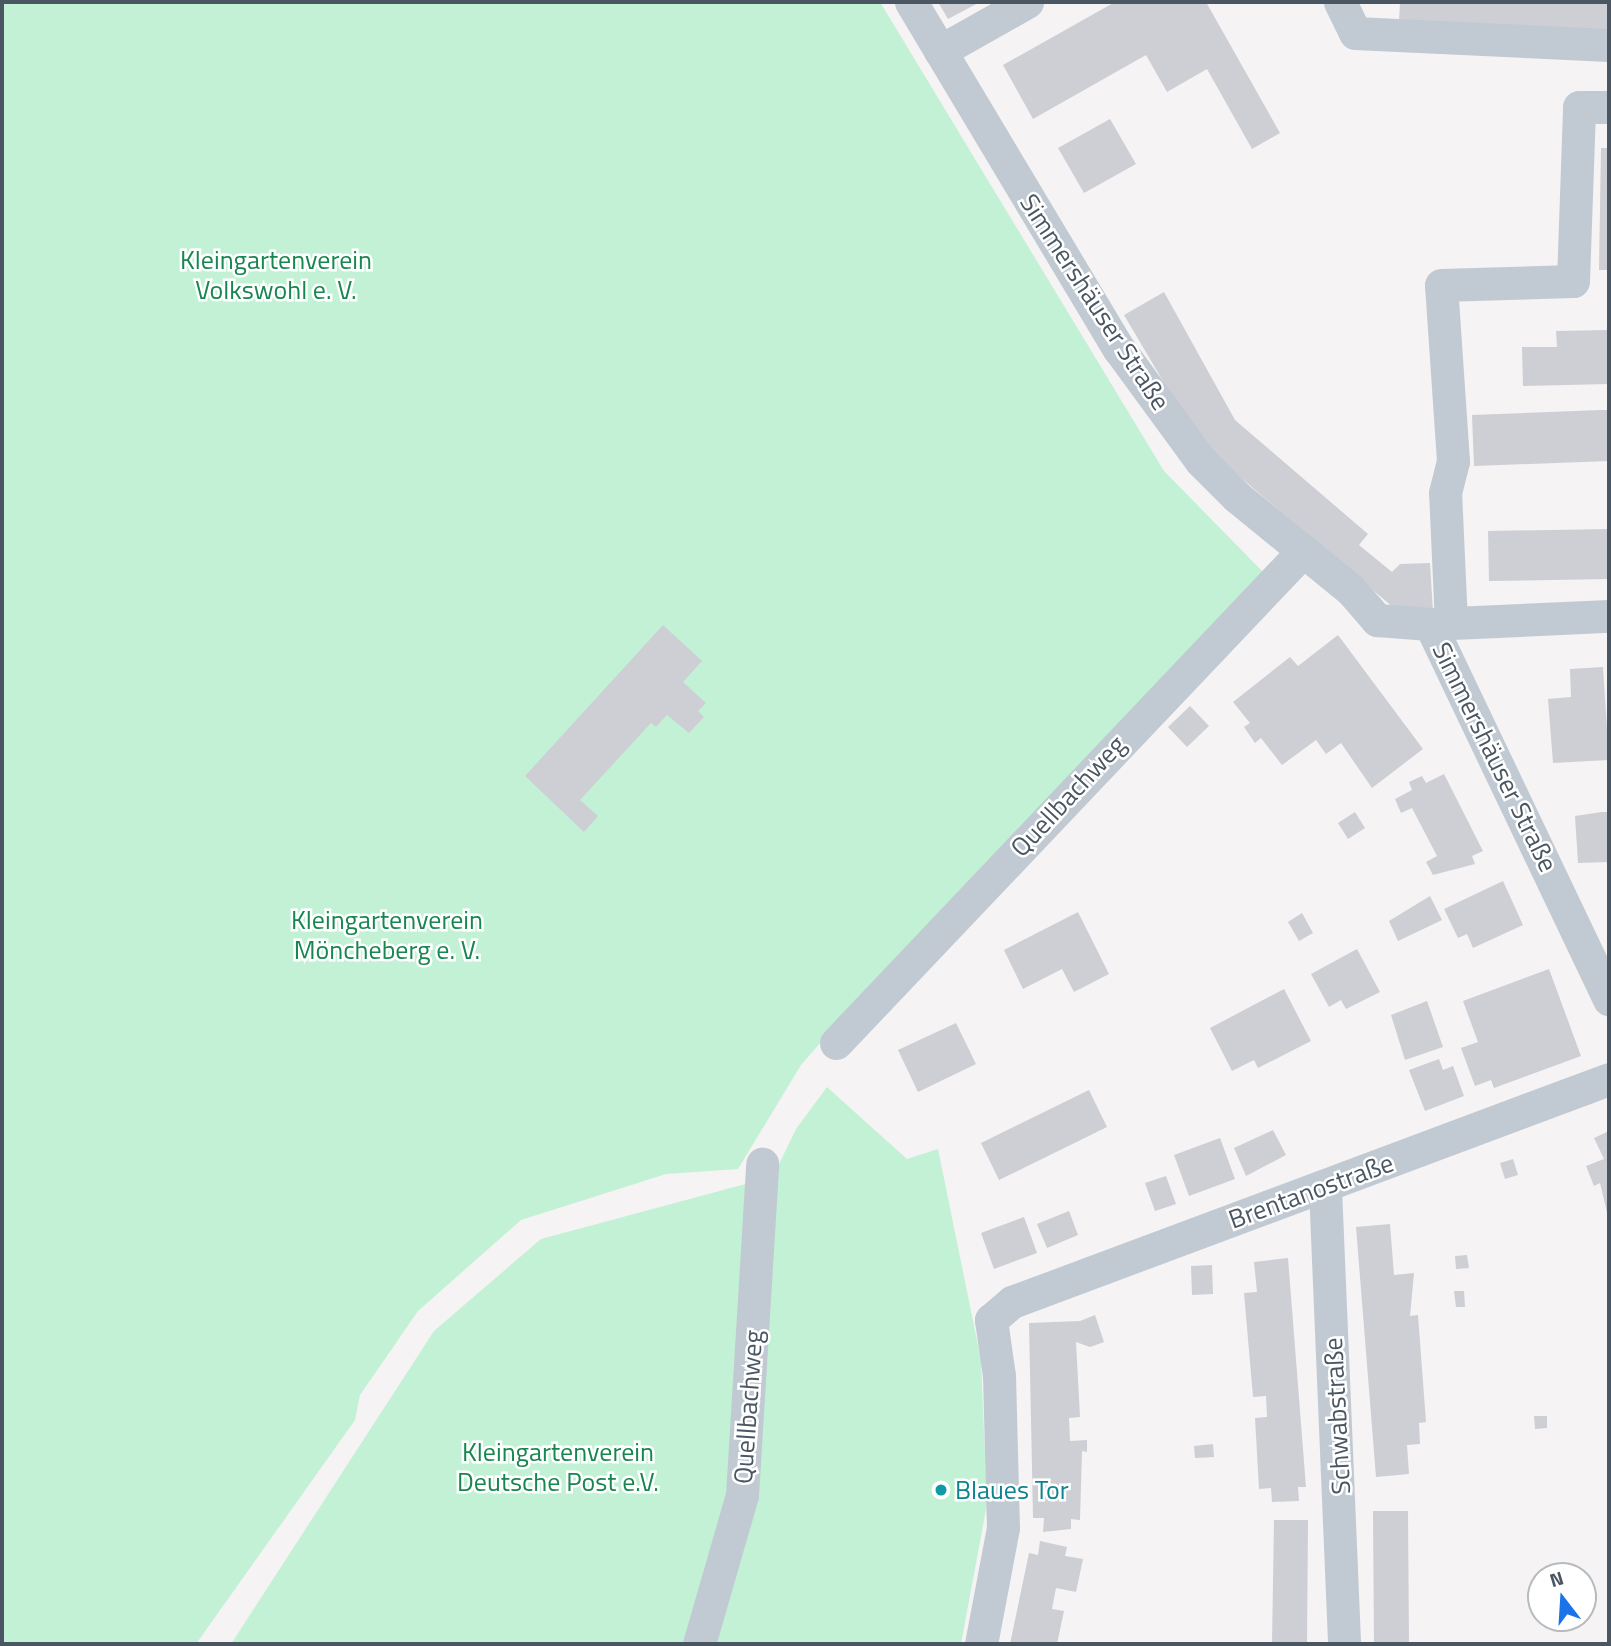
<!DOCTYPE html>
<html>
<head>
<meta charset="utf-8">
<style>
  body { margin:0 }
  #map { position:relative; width:1611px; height:1646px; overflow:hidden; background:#f5f3f3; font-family:"Titillium Web",sans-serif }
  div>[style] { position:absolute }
  .green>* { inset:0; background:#c3f1d5 }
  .building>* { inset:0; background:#cdcfd5 }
  .minor>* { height:33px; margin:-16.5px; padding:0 16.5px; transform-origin:16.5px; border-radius:16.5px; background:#c1cad2 }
  .dots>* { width:19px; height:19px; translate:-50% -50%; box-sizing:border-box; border:4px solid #fff; border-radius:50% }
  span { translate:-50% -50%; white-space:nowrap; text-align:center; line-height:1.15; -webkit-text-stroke:5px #fff; paint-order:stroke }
  .park-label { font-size:26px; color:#17864f }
  .street-label { font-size:26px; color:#4a5661 }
  .culture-label { font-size:26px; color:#0d838f }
  .left { translate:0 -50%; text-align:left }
  .frame { position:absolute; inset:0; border:4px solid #4a5661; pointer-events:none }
  .north { position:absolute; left:1527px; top:1562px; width:70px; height:70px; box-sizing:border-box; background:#fff; border:2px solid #b7bbc0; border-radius:50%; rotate:343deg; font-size:19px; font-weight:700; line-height:28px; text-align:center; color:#4a5661 }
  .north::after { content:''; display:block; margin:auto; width:24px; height:32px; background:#1a73e8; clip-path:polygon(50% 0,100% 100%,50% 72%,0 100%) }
</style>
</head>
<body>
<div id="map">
  <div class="green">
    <i style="clip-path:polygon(2px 2px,880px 2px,1164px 471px,1264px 573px,835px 1026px,801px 1065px,738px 1169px,666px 1174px,521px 1220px,418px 1311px,360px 1395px,355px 1420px,196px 1644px,2px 1644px)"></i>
    <i style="clip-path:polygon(827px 1087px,907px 1159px,938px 1149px,981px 1360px,987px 1504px,961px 1644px,711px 1644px,771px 1181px,796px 1129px)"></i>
    <i style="clip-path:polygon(753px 1182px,733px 1506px,694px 1644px,231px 1644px,434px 1331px,541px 1239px)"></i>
  </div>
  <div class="building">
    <i style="clip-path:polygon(938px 2px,980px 2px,948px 19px)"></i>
    <i style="clip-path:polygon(1115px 2px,1206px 2px,1280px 133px,1252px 149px,1207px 69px,1167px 92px,1146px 55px,1033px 119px,1003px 65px)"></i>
    <i style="clip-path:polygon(1400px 2px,1609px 2px,1609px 33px,1399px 22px)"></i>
    <i style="clip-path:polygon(1110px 119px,1136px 164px,1084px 193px,1058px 148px)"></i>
    <i style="clip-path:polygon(1601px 148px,1609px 148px,1609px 270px,1599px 270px)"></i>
    <i style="clip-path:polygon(1164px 292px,1235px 420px,1368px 534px,1359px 545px,1392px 572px,1400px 564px,1430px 563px,1433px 612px,1401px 614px,1199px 442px,1124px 315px)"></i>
    <i style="clip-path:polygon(1609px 330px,1609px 384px,1523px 386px,1522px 347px,1557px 347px,1556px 331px)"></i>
    <i style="clip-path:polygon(1600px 410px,1609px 410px,1609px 461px,1474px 466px,1472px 415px)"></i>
    <i style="clip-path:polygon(1609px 529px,1609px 579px,1489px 581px,1488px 531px)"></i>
    <i style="clip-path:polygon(663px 625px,702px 661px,683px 682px,706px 703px,698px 711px,704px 717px,689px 733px,667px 715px,656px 727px,651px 723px,580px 800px,598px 816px,584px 832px,525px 776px)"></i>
    <i style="clip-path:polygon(1338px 635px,1423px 749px,1372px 788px,1341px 743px,1326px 754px,1316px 740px,1282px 765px,1261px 738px,1255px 743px,1244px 727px,1250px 723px,1233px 702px,1290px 657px,1298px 666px)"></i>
    <i style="clip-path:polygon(1603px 667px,1609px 760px,1553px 763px,1548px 699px,1571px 697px,1570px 669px)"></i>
    <i style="clip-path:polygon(1190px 706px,1209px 726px,1187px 747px,1168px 727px)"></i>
    <i style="clip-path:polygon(1444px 774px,1483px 851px,1472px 856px,1475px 864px,1433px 875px,1426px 862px,1437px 856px,1412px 808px,1401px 813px,1395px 799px,1412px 790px,1409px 782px,1422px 776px,1426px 783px)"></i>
    <i style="clip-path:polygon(1355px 812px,1365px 828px,1348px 839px,1338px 823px)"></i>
    <i style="clip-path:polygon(1602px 812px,1609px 812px,1609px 862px,1578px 863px,1575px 816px)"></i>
    <i style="clip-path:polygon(1503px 881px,1523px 925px,1473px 948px,1467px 934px,1458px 938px,1444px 909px)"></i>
    <i style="clip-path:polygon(1430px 896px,1442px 920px,1398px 941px,1389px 921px)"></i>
    <i style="clip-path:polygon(1078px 912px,1109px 974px,1074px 992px,1062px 969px,1023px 989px,1004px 950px)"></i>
    <i style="clip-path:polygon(1302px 913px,1313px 933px,1299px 941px,1288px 922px)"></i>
    <i style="clip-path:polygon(1357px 949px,1380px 992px,1346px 1009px,1341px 1000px,1329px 1007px,1311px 974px)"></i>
    <i style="clip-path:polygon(1549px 969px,1581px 1056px,1494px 1088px,1491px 1080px,1475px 1086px,1461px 1048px,1478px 1042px,1463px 1001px)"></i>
    <i style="clip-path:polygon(1284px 989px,1311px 1041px,1258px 1068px,1254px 1060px,1232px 1071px,1210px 1028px)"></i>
    <i style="clip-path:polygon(1427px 1001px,1443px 1047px,1405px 1060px,1391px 1015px)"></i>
    <i style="clip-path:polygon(956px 1023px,976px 1064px,918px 1092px,898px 1050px)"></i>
    <i style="clip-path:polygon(1439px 1059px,1443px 1070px,1453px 1066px,1464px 1096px,1425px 1111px,1409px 1070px)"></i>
    <i style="clip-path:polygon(1089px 1090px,1107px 1127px,999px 1180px,981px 1143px)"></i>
    <i style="clip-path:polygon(1273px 1130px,1286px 1155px,1246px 1176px,1234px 1148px)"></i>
    <i style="clip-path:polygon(1609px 1131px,1609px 1221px,1600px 1183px,1594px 1186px,1586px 1166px,1604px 1159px,1594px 1138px)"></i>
    <i style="clip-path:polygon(1220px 1138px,1235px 1179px,1189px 1196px,1174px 1155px)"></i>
    <i style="clip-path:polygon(1513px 1159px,1518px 1175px,1505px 1179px,1500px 1163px)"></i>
    <i style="clip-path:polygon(1166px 1176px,1176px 1204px,1155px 1211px,1145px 1183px)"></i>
    <i style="clip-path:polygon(1069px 1211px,1078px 1235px,1047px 1248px,1037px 1224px)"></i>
    <i style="clip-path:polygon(1024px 1217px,1037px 1253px,994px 1269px,981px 1233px)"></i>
    <i style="clip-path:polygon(1390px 1224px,1394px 1275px,1414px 1273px,1410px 1316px,1418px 1315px,1426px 1422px,1419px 1423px,1420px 1444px,1407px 1445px,1409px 1474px,1376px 1477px,1356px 1227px)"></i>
    <i style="clip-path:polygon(1467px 1255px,1469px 1268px,1456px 1269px,1455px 1256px)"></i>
    <i style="clip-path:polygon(1288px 1258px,1306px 1487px,1298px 1487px,1299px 1501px,1272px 1502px,1271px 1488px,1259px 1489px,1255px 1418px,1267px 1417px,1266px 1396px,1253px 1397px,1244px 1293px,1257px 1292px,1254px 1262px)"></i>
    <i style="clip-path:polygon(1212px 1265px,1213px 1294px,1192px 1295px,1191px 1266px)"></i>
    <i style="clip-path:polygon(1454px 1291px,1464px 1291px,1465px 1307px,1456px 1307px)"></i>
    <i style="clip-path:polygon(1095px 1315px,1104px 1342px,1090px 1347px,1076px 1342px,1080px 1417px,1069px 1418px,1070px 1441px,1087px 1440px,1087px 1452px,1082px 1451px,1080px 1520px,1071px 1519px,1071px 1529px,1043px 1532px,1044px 1518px,1033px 1518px,1029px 1323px,1080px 1321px)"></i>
    <i style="clip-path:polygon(1534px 1416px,1547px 1416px,1547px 1428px,1535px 1429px)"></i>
    <i style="clip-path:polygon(1213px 1444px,1214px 1457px,1195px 1458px,1194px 1446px)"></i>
    <i style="clip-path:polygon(1373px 1511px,1408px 1511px,1409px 1644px,1374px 1644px)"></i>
    <i style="clip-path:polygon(1274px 1520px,1308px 1520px,1307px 1644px,1272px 1644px)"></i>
    <i style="clip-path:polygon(1040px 1541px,1067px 1547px,1065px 1556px,1083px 1559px,1076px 1592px,1056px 1588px,1052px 1609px,1064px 1611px,1057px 1644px,1010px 1644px,1029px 1553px,1038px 1555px)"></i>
  </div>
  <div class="minor">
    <i style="left:911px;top:2px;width:405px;rotate:59.1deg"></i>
    <i style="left:1119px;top:349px;width:139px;rotate:53.8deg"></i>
    <i style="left:1201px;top:461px;width:51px;rotate:45deg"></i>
    <i style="left:1237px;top:497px;width:147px;rotate:39.2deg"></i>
    <i style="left:1351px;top:590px;width:40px;rotate:49deg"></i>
    <i style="left:1377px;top:620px;width:53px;rotate:4.3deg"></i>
    <i style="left:1430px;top:624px;width:179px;rotate:-2.6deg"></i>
    <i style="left:1340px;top:2px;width:34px;rotate:64deg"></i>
    <i style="left:1355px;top:33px;width:254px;rotate:2.7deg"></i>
    <i style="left:940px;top:51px;width:100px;rotate:-29.4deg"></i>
    <i style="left:1451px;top:623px;width:130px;rotate:-92.6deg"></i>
    <i style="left:1445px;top:493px;width:33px;rotate:-76deg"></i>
    <i style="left:1453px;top:461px;width:176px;rotate:-93.9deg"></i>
    <i style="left:1441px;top:285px;width:132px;rotate:-1.7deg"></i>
    <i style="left:1573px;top:281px;width:174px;rotate:-88deg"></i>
    <i style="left:1579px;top:107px;width:30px"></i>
    <i style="left:1430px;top:624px;width:416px;rotate:64.5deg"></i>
    <i style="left:836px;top:1043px;width:678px;rotate:-46.49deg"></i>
    <i style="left:1325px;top:1188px;width:456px;rotate:87.6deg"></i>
    <i style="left:699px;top:1644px;width:155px;rotate:-73.9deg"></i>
    <i style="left:742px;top:1495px;width:332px;rotate:-86.5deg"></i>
    <i style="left:981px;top:1644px;width:118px;rotate:-79.3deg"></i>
    <i style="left:1003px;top:1528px;width:152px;rotate:-91.5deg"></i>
    <i style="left:999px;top:1376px;width:57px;rotate:-98.1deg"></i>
    <i style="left:991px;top:1320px;width:28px;rotate:-41deg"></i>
    <i style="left:1012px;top:1302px;width:637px;rotate:-20.48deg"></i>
  </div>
  <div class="dots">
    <i style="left:941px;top:1490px;background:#0f9aa8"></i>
  </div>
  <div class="park-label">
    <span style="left:276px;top:275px">Kleingartenverein<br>Volkswohl e. V.</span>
    <span style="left:387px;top:935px">Kleingartenverein<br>Möncheberg e. V.</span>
    <span style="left:558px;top:1467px">Kleingartenverein<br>Deutsche Post e.V.</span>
  </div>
  <div class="street-label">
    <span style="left:1095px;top:302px;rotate:57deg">Simmershäuser Straße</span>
    <span style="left:1495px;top:757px;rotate:64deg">Simmershäuser Straße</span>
    <span style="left:1068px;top:796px;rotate:-47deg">Quellbachweg</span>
    <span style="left:1311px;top:1191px;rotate:-20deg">Brentanostraße</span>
    <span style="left:748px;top:1407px;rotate:-86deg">Quellbachweg</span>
    <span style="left:1337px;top:1416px;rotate:-93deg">Schwabstraße</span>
  </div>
  <div class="culture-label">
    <span class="left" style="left:955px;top:1490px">Blaues Tor</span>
  </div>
  <div class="frame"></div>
  <div class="north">N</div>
</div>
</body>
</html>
